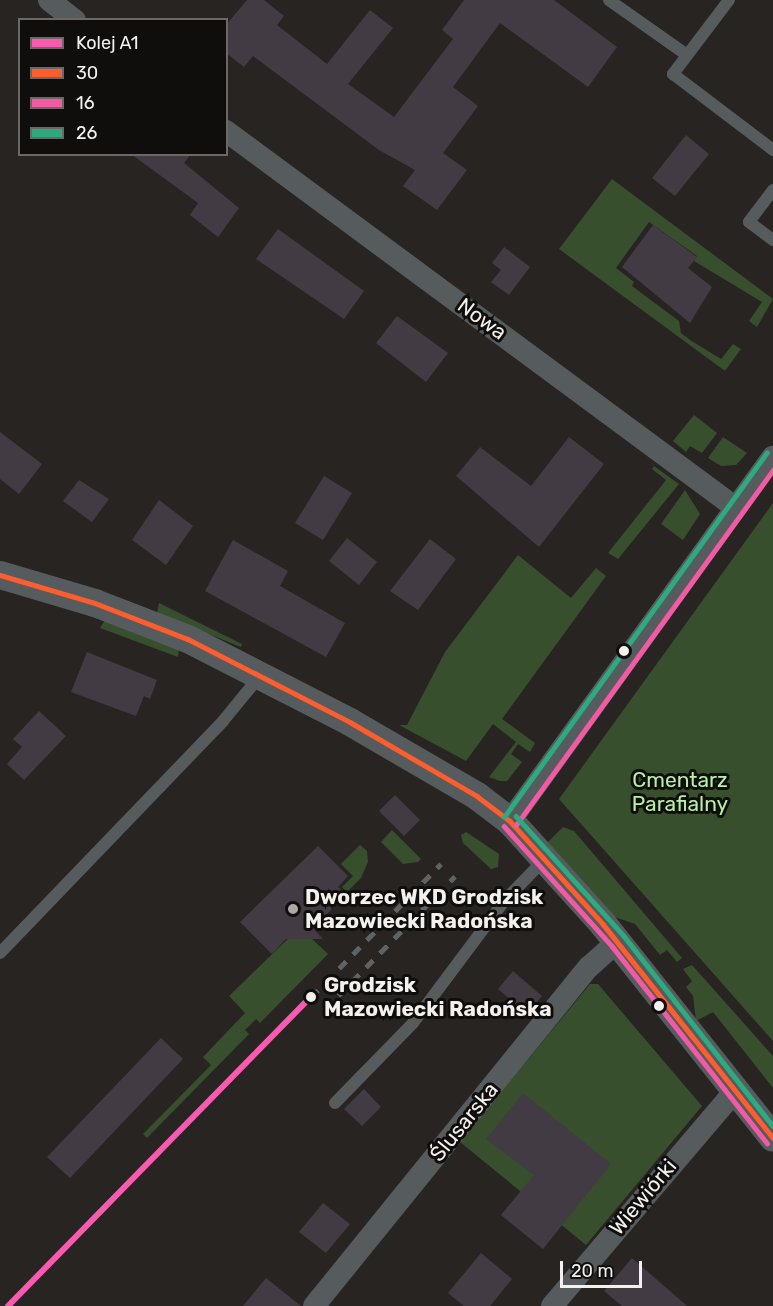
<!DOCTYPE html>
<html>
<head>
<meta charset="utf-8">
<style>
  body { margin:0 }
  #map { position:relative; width:773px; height:1306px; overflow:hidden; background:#272422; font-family:Rubik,sans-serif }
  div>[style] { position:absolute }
  .green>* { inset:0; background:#374f2d }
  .building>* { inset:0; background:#423b44 }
  .service>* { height:12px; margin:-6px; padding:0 6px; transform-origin:6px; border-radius:6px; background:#565c5e }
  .minor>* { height:22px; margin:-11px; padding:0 11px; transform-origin:11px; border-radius:11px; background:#565c5e }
  .tertiary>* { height:28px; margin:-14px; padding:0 14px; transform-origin:14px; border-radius:14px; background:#565c5e }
  .rail>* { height:4.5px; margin-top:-2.25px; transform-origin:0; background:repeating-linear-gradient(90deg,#606363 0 10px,transparent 0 20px) }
  .bus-1>* { height:4.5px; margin:-2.25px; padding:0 2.25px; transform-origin:2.25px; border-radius:2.25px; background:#ff5d2d }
  .bus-2>* { height:4.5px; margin:-2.25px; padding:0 2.25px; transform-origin:2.25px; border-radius:2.25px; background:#f45aa4 }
  .bus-3>* { height:4.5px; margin:-2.25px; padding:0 2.25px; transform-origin:2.25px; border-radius:2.25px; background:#2daa80 }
  .rail-1>* { height:6px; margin:-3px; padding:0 3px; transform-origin:3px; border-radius:3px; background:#f75aaf }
  .dots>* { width:16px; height:16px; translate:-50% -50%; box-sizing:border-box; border:3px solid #100e0c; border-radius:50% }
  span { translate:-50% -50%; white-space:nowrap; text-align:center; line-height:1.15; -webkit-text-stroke:6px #100e0c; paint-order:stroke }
  .street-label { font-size:21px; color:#f3f0ed }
  .park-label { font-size:21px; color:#b7f0a4 }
  .poi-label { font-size:21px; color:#f3f0ed; font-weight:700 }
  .left { translate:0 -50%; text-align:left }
  .stop-label { font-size:21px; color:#f3f0ed; font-weight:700 }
  .legend { position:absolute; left:18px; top:18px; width:210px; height:138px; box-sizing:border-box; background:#100e0c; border:2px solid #6b6866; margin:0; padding:8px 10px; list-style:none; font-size:18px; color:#f3f0ed }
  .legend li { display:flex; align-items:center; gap:12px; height:30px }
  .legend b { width:30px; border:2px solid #6b6866 }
  .scale { position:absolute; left:560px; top:1261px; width:82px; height:27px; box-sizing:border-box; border:3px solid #f3f0ed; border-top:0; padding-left:8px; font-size:18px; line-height:21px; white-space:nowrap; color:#f3f0ed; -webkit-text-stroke:4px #100e0c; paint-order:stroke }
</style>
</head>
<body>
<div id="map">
  <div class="green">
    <i style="clip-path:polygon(612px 179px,773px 299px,757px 327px,749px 321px,762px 302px,694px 261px,697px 256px,649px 222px,616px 268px,634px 282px,632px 286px,679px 321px,681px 333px,690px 340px,721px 359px,733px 344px,741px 349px,725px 371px,559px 249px)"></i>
    <i style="clip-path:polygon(694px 415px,717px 433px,702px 453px,690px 446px,686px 452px,673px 441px)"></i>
    <i style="clip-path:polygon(723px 437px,747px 453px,736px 465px,721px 466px,708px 458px)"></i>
    <i style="clip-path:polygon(654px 466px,679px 484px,618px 559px,608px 553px,666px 480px,652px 469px)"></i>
    <i style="clip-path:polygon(685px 490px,700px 514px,683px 540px,661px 524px)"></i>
    <i style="clip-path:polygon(773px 503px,773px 1041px,559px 799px)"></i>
    <i style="clip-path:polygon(518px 555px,571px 598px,596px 568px,606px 576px,502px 719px,535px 743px,530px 752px,518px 744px,511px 754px,522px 762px,507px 781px,500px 781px,489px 777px,516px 742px,493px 724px,466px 761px,399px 725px,407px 725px,445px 652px)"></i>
    <i style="clip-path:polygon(159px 603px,242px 644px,241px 647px,157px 613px)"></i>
    <i style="clip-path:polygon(105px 620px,179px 649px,178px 657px,100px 628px)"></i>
    <i style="clip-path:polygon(563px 827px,574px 831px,682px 958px,677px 962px,667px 950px,660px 955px,635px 924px,612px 916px,547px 843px)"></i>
    <i style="clip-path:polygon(392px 830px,421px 859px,418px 862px,403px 864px,381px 842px)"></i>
    <i style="clip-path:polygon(466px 832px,499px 854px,498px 867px,491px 869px,463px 843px,461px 835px)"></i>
    <i style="clip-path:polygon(360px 845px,367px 851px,368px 862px,361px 878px,347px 892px,342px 887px,353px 876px,341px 864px)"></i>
    <i style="clip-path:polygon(294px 933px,301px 939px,312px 939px,328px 954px,260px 1023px,256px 1019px,245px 1030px,249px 1034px,147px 1138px,143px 1134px,211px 1065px,203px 1057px,245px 1013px,229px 996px)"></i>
    <i style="clip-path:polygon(692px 965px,773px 1056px,773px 1088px,713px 1012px,696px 1021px,693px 996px,686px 987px,692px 981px,683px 969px)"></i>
    <i style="clip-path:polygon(590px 984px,598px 984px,702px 1106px,586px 1245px,460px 1142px)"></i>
  </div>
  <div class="building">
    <i style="clip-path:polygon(247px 0,264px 0,284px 16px,277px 25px,327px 64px,370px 10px,393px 28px,348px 84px,394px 117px,453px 39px,442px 30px,464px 0,554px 0,617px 47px,588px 87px,500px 23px,453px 87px,478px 106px,443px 153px,467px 170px,437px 210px,403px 186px,415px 170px,379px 150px,253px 56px,244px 67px,226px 53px,226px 25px)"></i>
    <i style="clip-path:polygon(686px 135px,709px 154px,675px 196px,652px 178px)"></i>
    <i style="clip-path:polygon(131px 154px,191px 154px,184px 163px,239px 208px,218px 237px,190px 215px,198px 203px)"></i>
    <i style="clip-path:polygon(653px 225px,697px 257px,688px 268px,712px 287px,690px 323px,622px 267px)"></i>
    <i style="clip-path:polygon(278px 229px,364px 291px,344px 319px,256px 259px)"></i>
    <i style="clip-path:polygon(504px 247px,530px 267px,509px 295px,491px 282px,501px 270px,492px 263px)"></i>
    <i style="clip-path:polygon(397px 316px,448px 353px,426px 382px,376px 343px)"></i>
    <i style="clip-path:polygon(0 432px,42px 464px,19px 494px,0 479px)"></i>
    <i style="clip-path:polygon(569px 437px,604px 464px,539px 547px,456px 476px,480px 447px,531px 486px)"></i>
    <i style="clip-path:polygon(324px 476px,352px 493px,323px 540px,295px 523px)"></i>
    <i style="clip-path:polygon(79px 480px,109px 499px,92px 522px,63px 501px)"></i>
    <i style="clip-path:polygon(159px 500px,193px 526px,166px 565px,132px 540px)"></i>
    <i style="clip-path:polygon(347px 538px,377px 562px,359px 585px,329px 561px)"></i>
    <i style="clip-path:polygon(430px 539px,456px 559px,418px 610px,390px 591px)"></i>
    <i style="clip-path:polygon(233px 540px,288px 571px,280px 586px,345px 623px,326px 657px,205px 591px)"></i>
    <i style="clip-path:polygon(87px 652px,157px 680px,150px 699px,144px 696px,136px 716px,71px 692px)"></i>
    <i style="clip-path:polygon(39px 711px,66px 736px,24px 780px,7px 764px,22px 747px,13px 739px)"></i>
    <i style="clip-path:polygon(395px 795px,420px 820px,404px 836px,379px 811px)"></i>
    <i style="clip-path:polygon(318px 846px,348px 876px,338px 887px,346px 895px,313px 928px,323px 939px,286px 939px,272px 954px,240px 922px)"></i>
    <i style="clip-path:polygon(513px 971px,542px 996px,527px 1014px,498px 989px)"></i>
    <i style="clip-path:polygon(161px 1038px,183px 1059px,70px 1178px,47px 1157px)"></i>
    <i style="clip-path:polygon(364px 1089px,381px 1107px,362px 1126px,344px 1109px)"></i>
    <i style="clip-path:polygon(523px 1093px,611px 1164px,543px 1249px,501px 1215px,534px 1175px,486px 1139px)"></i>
    <i style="clip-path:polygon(323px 1203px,350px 1224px,326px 1253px,299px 1232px)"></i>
    <i style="clip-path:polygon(481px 1253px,512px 1279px,490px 1306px,464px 1306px,448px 1293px)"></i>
    <i style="clip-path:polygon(632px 1258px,663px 1285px,687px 1306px,622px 1306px,604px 1291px)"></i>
    <i style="clip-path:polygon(266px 1278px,301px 1306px,243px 1306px)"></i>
  </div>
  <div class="service">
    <i style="left:609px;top:0;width:95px;rotate:35.2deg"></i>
    <i style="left:729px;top:0;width:93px;rotate:127.1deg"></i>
    <i style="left:673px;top:74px;width:126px;rotate:37.2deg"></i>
    <i style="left:773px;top:190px;width:40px;rotate:127deg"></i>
    <i style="left:749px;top:222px;width:30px;rotate:37deg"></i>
    <i style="left:0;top:953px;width:322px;rotate:-46.1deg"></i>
    <i style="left:223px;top:721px;width:58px;rotate:-50.6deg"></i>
    <i style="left:335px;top:1103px;width:112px;rotate:-45.7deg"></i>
    <i style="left:413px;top:1023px;width:154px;rotate:-53.2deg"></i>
    <i style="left:505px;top:900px;width:57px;rotate:-45.7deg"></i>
  </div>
  <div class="minor">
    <i style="left:49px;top:0;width:33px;rotate:38deg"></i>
    <i style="left:226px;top:131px;width:634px;rotate:36.47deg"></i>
    <i style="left:510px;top:821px;width:449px;rotate:-54.2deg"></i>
    <i style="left:314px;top:1306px;width:437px;rotate:-51deg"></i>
    <i style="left:589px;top:967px;width:39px;rotate:-42deg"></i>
    <i style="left:552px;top:1306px;width:282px;rotate:-49.6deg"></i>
  </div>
  <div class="tertiary">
    <i style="left:0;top:575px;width:99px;rotate:16.4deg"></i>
    <i style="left:95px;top:603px;width:100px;rotate:21.2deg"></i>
    <i style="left:188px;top:639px;width:182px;rotate:27.1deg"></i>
    <i style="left:350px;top:722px;width:147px;rotate:30.2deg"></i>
    <i style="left:477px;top:796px;width:41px;rotate:37.1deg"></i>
    <i style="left:510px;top:821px;width:139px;rotate:47.9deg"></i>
    <i style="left:603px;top:924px;width:273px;rotate:51.5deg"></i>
  </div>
  <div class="rail">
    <i style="left:311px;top:997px;width:186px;rotate:-45.7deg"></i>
    <i style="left:324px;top:1010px;width:187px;rotate:-45.6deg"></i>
  </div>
  <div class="bus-1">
    <i style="left:0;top:575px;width:99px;rotate:16.4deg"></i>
    <i style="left:95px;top:603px;width:100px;rotate:21.2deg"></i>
    <i style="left:188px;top:639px;width:182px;rotate:27.1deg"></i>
    <i style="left:350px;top:722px;width:147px;rotate:30.2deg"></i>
    <i style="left:477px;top:796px;width:41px;rotate:37.1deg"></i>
    <i style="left:510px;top:821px;width:139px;rotate:47.9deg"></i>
    <i style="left:603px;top:924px;width:273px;rotate:51.5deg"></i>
  </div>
  <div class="bus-2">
    <i style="left:516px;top:825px;width:438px;rotate:-54.1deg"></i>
    <i style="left:504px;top:826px;width:161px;rotate:48deg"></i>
    <i style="left:612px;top:946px;width:251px;rotate:51.8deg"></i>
  </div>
  <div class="bus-3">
    <i style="left:516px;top:816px;width:161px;rotate:48deg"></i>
    <i style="left:624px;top:936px;width:241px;rotate:51.9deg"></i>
    <i style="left:504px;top:817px;width:449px;rotate:-54.2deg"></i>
  </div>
  <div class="rail-1">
    <i style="left:8px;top:1306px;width:433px;rotate:-45.6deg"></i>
  </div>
  <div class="dots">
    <i style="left:624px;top:651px;background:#f3f0ed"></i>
    <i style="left:293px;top:909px;background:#aca9a6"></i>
    <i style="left:311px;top:997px;background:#f3f0ed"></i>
    <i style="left:659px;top:1006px;background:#f3f0ed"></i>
  </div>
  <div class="street-label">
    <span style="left:482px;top:319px;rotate:36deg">Nowa</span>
    <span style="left:464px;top:1122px;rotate:-51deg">Ślusarska</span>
    <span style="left:643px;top:1197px;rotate:-50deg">Wiewiórki</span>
  </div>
  <div class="park-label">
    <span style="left:680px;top:792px">Cmentarz<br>Parafialny</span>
  </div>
  <div class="poi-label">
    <span class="left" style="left:305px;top:909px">Dworzec WKD Grodzisk<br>Mazowiecki Radońska</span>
  </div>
  <div class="stop-label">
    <span class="left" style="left:324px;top:997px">Grodzisk<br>Mazowiecki Radońska</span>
  </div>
  <ul class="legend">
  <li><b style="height:8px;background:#f75aaf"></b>Kolej A1</li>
  <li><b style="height:8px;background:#ff5d2d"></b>30</li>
  <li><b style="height:8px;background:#f45aa4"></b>16</li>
  <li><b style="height:8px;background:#2daa80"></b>26</li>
  </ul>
  <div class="scale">20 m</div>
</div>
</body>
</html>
